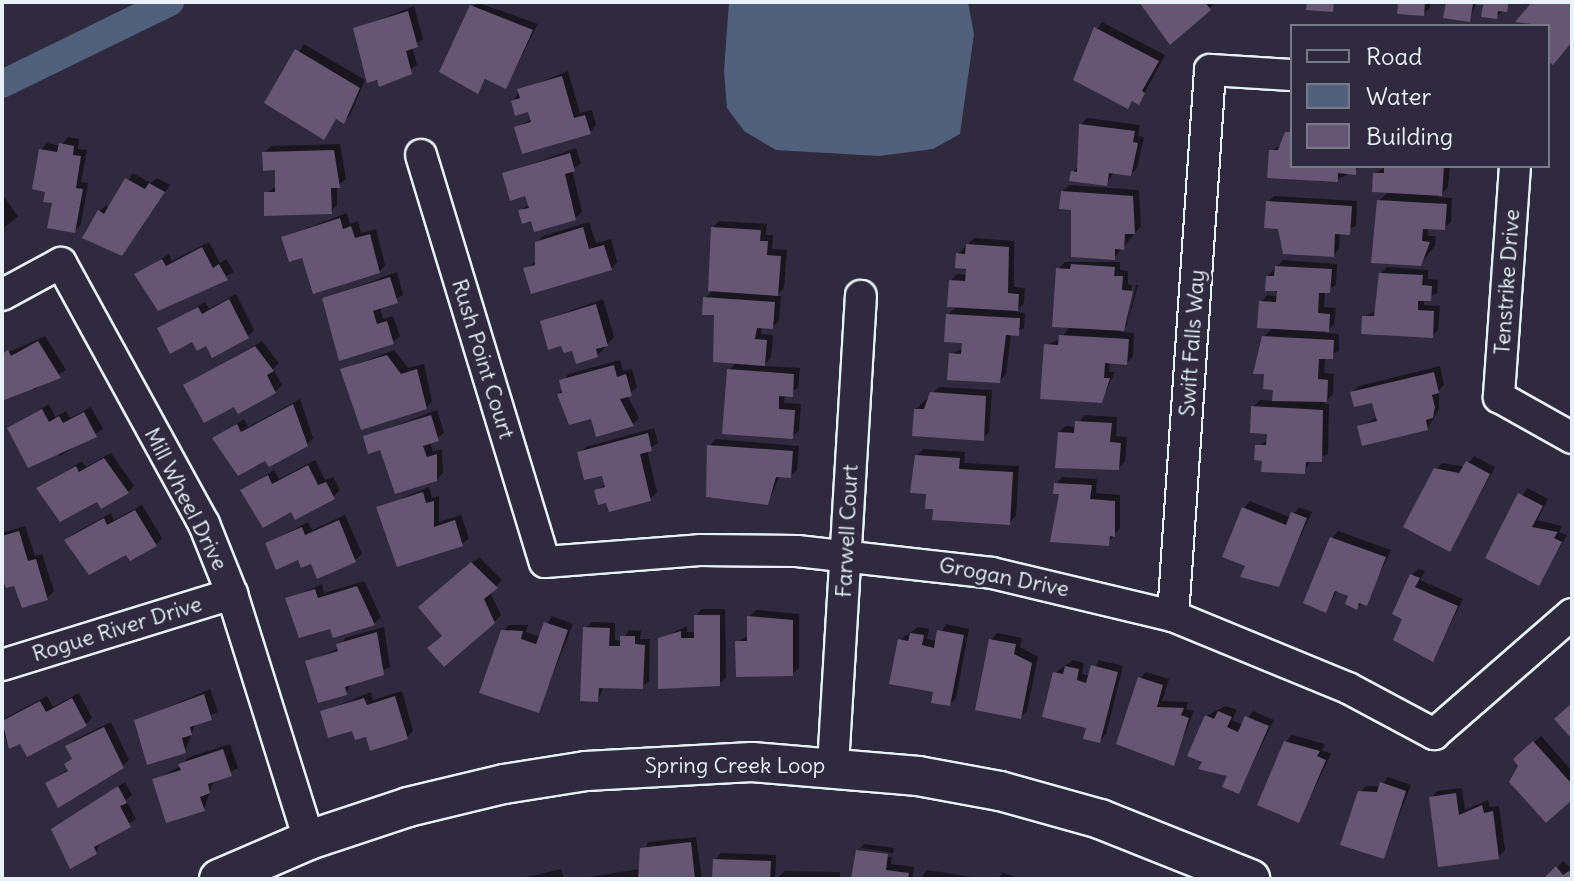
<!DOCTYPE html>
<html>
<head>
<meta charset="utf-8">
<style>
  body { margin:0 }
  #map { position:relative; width:1574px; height:881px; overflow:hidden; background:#2f2a3d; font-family:Delius,sans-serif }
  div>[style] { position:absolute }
  .water>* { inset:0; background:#51607b }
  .shadow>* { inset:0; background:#0007 }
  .canal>* { height:28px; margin:-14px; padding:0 14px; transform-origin:14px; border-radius:14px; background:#51607b }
  .building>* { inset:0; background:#655672 }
  .roads { filter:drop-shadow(2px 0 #e8f1f8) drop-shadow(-2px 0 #e8f1f8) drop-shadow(0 2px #e8f1f8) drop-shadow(0 -2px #e8f1f8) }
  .minor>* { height:30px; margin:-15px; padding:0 15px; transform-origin:15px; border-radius:15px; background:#2f2a3d }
  .tertiary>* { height:38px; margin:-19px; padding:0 19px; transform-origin:19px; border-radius:19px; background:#2f2a3d }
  span { translate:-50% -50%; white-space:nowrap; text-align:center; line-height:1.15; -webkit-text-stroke:6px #2f2a3d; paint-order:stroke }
  .street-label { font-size:22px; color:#e8f1f8 }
  .frame { position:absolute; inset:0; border:4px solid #e8f1f8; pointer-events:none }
  .legend { position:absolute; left:1290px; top:24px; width:260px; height:144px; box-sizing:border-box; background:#2f2a3d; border:2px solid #797a88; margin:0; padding:10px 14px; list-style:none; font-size:24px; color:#e8f1f8 }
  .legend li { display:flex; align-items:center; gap:16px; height:40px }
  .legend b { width:40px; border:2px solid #797a88 }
</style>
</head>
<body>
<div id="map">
  <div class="water">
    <i style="clip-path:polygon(729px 2px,968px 2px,974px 34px,960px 134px,933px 149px,879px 156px,776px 150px,744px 131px,727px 108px,724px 71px)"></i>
  </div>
  <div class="shadow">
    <i style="clip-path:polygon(476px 2px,538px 24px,506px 87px,487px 78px,477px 91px,441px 72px)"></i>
    <i style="clip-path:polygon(1141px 2px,1216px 2px,1170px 42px)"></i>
    <i style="clip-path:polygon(1400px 2px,1430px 2px,1430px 8px,1423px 14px)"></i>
    <i style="clip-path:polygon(1448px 2px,1513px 2px,1496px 17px,1477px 2px,1469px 20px)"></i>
    <i style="clip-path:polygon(1535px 2px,1572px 2px,1572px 41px,1548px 58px,1548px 26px,1518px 21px)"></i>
    <i style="clip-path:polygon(414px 6px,423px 39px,412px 47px,417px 65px,391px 81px,369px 81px,355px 29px)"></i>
    <i style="clip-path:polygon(1102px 22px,1165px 55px,1139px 103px,1134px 100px,1128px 106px,1087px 44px)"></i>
    <i style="clip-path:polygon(304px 44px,365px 80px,350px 115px,344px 122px,337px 118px,323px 138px,267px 102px)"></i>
    <i style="clip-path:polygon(568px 71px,580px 113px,592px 110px,596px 125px,590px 132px,516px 128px,532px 119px,529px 110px,513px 102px,520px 90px)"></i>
    <i style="clip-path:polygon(1087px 118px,1140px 125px,1138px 136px,1144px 137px,1137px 168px,1131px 174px,1114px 172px,1106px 184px,1073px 172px,1080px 165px,1081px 125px)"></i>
    <i style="clip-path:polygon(1292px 128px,1292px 166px,1362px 166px,1337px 180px,1269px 176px,1271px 151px,1283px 144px)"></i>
    <i style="clip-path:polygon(68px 137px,79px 139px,78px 149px,87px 150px,81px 182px,88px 183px,81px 224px,75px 231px,47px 190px,41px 150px,47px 143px,61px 146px)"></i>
    <i style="clip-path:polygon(340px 144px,346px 179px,337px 186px,337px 205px,331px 212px,266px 193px,277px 186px,277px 168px,264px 153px,271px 146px)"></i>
    <i style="clip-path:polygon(576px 148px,581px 163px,572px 170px,582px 212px,575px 218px,532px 219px,520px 211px,530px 204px,526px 193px,504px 174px)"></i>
    <i style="clip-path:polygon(1450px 166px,1448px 187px,1438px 197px,1452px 198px,1451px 222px,1444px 228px,1428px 227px,1428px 236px,1436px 236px,1435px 246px,1420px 264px,1379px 201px,1389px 191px,1375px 174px,1386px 166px)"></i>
    <i style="clip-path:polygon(133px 173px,151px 183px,157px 178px,170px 185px,128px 247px,99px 212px,106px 205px,110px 208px)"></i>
    <i style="clip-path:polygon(1069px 185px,1139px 190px,1141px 226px,1114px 258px,1062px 192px)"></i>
    <i style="clip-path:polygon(2px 193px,18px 217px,2px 229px)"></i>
    <i style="clip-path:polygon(1274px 196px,1357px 201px,1356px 226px,1340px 232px,1339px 249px,1333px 255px,1280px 242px,1280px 227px,1268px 202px)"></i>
    <i style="clip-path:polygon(347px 213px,350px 224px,358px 221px,361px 233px,376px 229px,385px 265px,379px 272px,304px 255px,283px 237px)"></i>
    <i style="clip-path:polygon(719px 221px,767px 224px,766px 235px,773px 235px,772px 249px,787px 250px,784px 288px,776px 296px,781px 296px,779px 321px,772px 327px,762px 326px,761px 334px,773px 335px,771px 357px,763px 366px,800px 368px,798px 388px,785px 394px,784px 403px,801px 404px,799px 430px,792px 437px,729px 370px,737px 362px,705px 298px,714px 289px,713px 227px)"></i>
    <i style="clip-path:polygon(589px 222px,596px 243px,611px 239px,617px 262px,611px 269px,525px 269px,537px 261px,537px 243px,543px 236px)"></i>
    <i style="clip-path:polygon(974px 238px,1014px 241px,1014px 287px,1025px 288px,1024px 303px,1015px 312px,1025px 313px,1024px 328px,1011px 334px,1006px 374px,999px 381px,951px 354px,964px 348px,964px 341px,948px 314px,957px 306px,950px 281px,957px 274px,968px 275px,958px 254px)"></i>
    <i style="clip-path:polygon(209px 242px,220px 263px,226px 259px,234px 272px,159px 308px,136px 275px,169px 254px,172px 261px)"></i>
    <i style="clip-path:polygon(1283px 260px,1337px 264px,1336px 285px,1325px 291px,1324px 307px,1336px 308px,1334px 324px,1325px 333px,1339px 334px,1339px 351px,1325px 357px,1324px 373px,1334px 374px,1333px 394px,1323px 404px,1329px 404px,1328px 454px,1311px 460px,1304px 472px,1264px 459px,1257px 446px,1269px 440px,1269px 432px,1253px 407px,1260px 400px,1274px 401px,1275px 388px,1264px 337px,1273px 327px,1261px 302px,1267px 295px,1278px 296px,1268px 276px)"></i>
    <i style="clip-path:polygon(1065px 262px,1120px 262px,1120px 270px,1128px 271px,1128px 284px,1132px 285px,1127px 325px,1120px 332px,1134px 333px,1133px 356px,1127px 363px,1110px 362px,1109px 372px,1115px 372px,1101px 401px,1046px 345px,1061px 339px,1070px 326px,1058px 269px)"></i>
    <i style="clip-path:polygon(1387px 267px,1428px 270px,1428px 279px,1438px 280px,1437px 293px,1424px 299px,1424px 305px,1440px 306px,1438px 330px,1432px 336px,1364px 317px,1377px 310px,1381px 274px)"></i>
    <i style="clip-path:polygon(397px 272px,403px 295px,380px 307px,383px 319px,393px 316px,400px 336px,393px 342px,324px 299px)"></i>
    <i style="clip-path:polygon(1136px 285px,1138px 285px,1127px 325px)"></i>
    <i style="clip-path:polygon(236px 294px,254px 330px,248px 336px,206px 343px,160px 329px,205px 302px,209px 309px)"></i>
    <i style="clip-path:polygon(603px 299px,614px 337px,597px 356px,573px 349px,542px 321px)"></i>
    <i style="clip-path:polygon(45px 336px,66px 370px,34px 390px,31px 383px,2px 399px,2px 355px)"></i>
    <i style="clip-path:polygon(262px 341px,279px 363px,273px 369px,282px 385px,275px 392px,235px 404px,186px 385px)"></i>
    <i style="clip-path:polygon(394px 350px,408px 368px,424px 364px,432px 401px,426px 408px,342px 370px)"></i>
    <i style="clip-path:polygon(620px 360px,623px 371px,632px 369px,637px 387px,627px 395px,639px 418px,632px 425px,592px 416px,559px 395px,568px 374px)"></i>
    <i style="clip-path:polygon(1440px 366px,1444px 385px,1439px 390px,1439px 409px,1427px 429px,1359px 427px,1378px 417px,1374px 401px,1352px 392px,1359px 386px)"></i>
    <i style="clip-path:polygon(939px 387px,992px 390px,989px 432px,983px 439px,916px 409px)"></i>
    <i style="clip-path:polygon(300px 399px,313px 438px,307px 445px,215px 438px,244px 419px,248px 427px)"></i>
    <i style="clip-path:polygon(49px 404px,55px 417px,66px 411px,70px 418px,91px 407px,103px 429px,60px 456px,9px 429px)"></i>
    <i style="clip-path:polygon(437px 410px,444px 433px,430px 442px,433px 452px,442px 449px,443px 473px,436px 480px,365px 437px)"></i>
    <i style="clip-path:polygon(1084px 415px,1117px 417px,1116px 436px,1127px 437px,1125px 461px,1119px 468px,1059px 432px,1066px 426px,1077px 427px)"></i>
    <i style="clip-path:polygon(654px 428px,658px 443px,647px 450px,657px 492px,650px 499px,608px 500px,596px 491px,606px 484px,603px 473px,579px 453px,586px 447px)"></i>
    <i style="clip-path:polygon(716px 439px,799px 446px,797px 470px,791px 476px,780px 475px,768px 503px,709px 446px)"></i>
    <i style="clip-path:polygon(923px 449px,965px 452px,964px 463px,1019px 466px,1016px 516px,1009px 523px,935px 507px,917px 456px)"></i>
    <i style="clip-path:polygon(111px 453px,134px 486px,128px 492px,98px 499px,39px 488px,82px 461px,86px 467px)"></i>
    <i style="clip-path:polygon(1474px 456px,1495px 467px,1450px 549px,1436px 469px,1442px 463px,1465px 467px)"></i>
    <i style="clip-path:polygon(315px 460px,325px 480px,333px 477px,340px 490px,333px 497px,292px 510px,242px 491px,274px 470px,279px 479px)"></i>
    <i style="clip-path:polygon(1062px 477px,1097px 479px,1096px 493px,1120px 495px,1120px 528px,1108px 543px,1062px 492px,1056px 484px)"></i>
    <i style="clip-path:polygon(429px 487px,432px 498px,439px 496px,439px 522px,461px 515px,469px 538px,462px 544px,378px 508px)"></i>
    <i style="clip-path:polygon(1527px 488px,1548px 499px,1537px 520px,1562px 526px,1559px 532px,1567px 535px,1539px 584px,1487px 557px)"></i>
    <i style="clip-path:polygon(1250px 501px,1291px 518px,1299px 507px,1312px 512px,1278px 585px,1244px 508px)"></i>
    <i style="clip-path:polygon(142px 505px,162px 538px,156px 545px,74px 555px,66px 540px,73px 534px,111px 513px,114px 520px)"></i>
    <i style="clip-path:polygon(345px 515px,362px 554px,355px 560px,312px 562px,267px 544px,308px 522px,312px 530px)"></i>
    <i style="clip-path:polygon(25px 526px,35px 556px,42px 554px,54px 591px,47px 598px,2px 577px,2px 533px)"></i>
    <i style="clip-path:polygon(1338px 531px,1391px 550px,1366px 603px,1356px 607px,1351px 595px,1338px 590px,1326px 610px,1332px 538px)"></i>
    <i style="clip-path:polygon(479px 557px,502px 580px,490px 592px,501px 615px,494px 622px,444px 635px,427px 601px)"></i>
    <i style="clip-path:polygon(1418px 569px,1425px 571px,1420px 580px,1463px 599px,1433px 660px,1405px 618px,1412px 575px)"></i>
    <i style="clip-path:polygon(364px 581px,381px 617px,374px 624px,331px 626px,287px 599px,322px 584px,324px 593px)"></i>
    <i style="clip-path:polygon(702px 609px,725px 609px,726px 678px,719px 684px,660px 639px,687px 626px,687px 632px,696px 632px,696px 616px)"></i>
    <i style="clip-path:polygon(756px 610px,799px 614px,799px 668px,792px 674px,737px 642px,749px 635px,749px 617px)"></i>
    <i style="clip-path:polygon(552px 616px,573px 624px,538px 711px,503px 632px,509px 625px,528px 625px,526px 632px,540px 637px)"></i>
    <i style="clip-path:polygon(592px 622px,615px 623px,615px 640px,622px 641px,629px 630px,641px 631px,640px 639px,650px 639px,649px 681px,642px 687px,604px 686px,598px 700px,585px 628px)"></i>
    <i style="clip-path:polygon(946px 624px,969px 629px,956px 698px,950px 704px,900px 640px,918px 627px,929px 629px,927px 639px,937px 641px)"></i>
    <i style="clip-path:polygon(384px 627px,390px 667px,351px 683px,346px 693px,307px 662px,340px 648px,345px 638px)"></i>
    <i style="clip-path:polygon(997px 633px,1022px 638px,1020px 647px,1038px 657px,1027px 711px,1020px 717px,991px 640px)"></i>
    <i style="clip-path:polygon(1073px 660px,1084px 663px,1082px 674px,1090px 676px,1099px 660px,1123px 666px,1106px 734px,1100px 741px,1055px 673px)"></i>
    <i style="clip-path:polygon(1146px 672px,1169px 679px,1162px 701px,1188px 702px,1186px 709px,1194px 711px,1173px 763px,1140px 678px)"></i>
    <i style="clip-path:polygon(210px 689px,218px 712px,196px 722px,185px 751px,136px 721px)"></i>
    <i style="clip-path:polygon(402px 691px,413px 731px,407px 737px,367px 734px,322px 712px,371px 692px,373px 700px)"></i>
    <i style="clip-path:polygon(79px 693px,92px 718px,86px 724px,10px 747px,2px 731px,5px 718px,47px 696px,53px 707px)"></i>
    <i style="clip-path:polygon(1226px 706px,1237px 710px,1232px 720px,1243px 725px,1253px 711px,1274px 720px,1239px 792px,1230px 774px,1204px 761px,1206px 716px)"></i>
    <i style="clip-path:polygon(111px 722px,129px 760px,123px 766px,47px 783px,69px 769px,73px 757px,68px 746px,74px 740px)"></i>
    <i style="clip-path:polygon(1292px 735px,1325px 744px,1322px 750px,1331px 754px,1299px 821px,1286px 742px)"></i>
    <i style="clip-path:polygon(1541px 736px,1572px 771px,1572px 797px,1515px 772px,1521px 765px,1515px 759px)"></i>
    <i style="clip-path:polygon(230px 744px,238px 768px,214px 780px,204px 809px,154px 780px,181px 766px,187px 758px)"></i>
    <i style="clip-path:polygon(1388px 777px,1411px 785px,1383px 857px,1360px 793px,1366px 786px,1381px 786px)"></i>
    <i style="clip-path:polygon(125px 782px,132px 795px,126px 800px,136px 819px,100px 841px,96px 853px,54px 829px)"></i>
    <i style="clip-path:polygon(1462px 788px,1465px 810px,1488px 800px,1490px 807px,1499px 806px,1505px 850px,1498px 857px,1431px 798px,1437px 791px)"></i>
    <i style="clip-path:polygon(696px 837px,702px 879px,577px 879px,639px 869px,648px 842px)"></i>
    <i style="clip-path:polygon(864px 844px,894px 848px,893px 853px,860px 848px,860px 852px,892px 857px,891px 864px,914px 867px,912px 879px,853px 879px,858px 851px)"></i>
    <i style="clip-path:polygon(721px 853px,776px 855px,775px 879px,714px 879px,715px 860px)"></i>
    <i style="clip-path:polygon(1563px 861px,1572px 869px,1572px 879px,1545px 879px)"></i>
    <i style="clip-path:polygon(561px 869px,564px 879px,518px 879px)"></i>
    <i style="clip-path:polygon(927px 870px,979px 878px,979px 879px,920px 879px)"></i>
    <i style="clip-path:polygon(785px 871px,840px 872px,840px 879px,776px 879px)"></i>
    <i style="clip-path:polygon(1003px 873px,1023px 879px,997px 879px)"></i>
  </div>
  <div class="canal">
    <i style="left:2px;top:84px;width:187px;rotate:-26deg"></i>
  </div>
  <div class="building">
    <i style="clip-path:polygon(1139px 2px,1205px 2px,1211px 10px,1170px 45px)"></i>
    <i style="clip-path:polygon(1307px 2px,1334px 2px,1333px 12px,1306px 10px)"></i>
    <i style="clip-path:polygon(1398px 2px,1425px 2px,1424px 16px,1397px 14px)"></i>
    <i style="clip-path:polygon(1446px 2px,1509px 2px,1507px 12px,1498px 11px,1497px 19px,1481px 17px,1483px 5px,1473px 4px,1470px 22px,1443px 18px)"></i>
    <i style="clip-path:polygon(1532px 2px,1572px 2px,1572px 42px,1553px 65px,1548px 61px,1548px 26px,1515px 22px)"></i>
    <i style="clip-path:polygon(470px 5px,533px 30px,506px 89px,485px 79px,478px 94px,439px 72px)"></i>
    <i style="clip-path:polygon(408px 11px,418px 47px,406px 51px,412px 74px,379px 87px,377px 80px,367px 83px,353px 28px)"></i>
    <i style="clip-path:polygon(1094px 27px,1159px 61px,1142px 91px,1145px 93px,1139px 105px,1132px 101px,1128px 109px,1073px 80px)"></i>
    <i style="clip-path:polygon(295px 49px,360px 88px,344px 124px,336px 119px,324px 140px,264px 103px)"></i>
    <i style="clip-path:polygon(562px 76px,574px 118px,585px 115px,591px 134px,522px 154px,514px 127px,531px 122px,528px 112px,515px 116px,511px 101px,520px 98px,517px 89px)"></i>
    <i style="clip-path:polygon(1079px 124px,1135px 131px,1133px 142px,1138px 143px,1131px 176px,1109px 173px,1107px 186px,1069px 181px,1071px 171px,1077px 172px)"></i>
    <i style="clip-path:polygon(1285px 132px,1292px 132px,1292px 166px,1356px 166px,1356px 175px,1338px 173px,1338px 182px,1267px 178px,1269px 150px,1278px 150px)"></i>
    <i style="clip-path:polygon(59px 143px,74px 146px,73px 155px,81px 156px,76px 188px,83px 189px,75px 233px,47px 228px,52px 203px,43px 202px,45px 192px,32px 189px,39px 149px,57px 152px)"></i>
    <i style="clip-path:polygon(334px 150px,340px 188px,331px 188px,332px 214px,264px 216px,264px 192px,275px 192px,275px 170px,263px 171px,262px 152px)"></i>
    <i style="clip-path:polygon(570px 153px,575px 171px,565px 174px,576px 220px,534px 232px,531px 221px,522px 224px,518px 210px,529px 208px,525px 196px,510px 201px,502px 173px)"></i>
    <i style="clip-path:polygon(1384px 166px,1444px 166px,1442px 196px,1372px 192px,1373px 173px,1384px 173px)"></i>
    <i style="clip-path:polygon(125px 178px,145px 189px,149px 183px,165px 192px,122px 256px,82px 238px,98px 210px,104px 214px)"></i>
    <i style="clip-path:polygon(1061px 191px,1133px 196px,1135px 234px,1125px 234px,1124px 250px,1115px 249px,1115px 260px,1071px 257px,1071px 210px,1059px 209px)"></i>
    <i style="clip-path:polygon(1377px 200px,1447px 204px,1445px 230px,1423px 229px,1422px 241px,1430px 242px,1421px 266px,1371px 263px)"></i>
    <i style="clip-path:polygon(1266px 201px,1352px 206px,1350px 235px,1335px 234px,1334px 257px,1283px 254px,1278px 229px,1264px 228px)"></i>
    <i style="clip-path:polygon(340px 218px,343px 229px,351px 226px,355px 238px,370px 234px,380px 273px,313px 294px,302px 258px,289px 262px,281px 237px)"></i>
    <i style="clip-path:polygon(583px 227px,589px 249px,604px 245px,612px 270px,531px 294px,523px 268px,535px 265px,535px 242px)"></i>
    <i style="clip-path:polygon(711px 227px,761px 230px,760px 241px,768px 241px,767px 255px,781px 256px,778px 296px,708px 291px)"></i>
    <i style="clip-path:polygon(966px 244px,1009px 247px,1008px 293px,1019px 294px,1018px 311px,947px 307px,949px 280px,965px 281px,966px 269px,955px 268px,956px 253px,965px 254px)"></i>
    <i style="clip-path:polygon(202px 247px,213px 268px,219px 264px,228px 280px,158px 311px,134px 274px,162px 259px,166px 266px)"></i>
    <i style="clip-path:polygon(1071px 264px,1115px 267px,1114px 276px,1123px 276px,1122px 290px,1133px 291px,1124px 331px,1052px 327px,1056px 268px,1070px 269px)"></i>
    <i style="clip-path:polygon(1275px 266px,1332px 269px,1330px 293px,1319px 293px,1318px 313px,1330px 314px,1329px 332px,1257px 328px,1259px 301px,1276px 302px,1277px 291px,1265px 291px,1266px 276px,1274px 276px)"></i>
    <i style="clip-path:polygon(1379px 273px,1423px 275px,1422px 285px,1432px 286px,1431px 301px,1418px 301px,1418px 310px,1434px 311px,1433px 338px,1361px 334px,1362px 316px,1374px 316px)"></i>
    <i style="clip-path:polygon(390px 277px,398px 303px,373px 311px,377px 324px,387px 321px,394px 344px,339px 361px,322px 298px)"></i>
    <i style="clip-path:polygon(703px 297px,775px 302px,773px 329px,757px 328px,755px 339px,767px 340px,765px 366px,713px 362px,714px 315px,702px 315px)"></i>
    <i style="clip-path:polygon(229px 299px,249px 338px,212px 358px,206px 346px,197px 351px,192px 342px,170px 354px,157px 328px,198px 307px,202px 314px)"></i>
    <i style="clip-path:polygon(596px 304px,608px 346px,596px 349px,598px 357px,576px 364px,572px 351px,564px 353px,561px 346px,548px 350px,540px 321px)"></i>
    <i style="clip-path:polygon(946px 314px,1020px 318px,1019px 336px,1006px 335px,1000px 383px,947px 380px,949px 353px,961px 354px,962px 343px,944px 342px)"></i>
    <i style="clip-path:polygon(1059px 335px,1129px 339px,1127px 365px,1105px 363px,1104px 378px,1110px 378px,1102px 403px,1040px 399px,1044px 344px,1058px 345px)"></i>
    <i style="clip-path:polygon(1262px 336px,1334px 340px,1333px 359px,1319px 359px,1318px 379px,1328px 380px,1327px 402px,1272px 401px,1273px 390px,1263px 389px,1264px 374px,1253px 374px)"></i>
    <i style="clip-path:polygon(38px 341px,61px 378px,2px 401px,2px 354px,8px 350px,11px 356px)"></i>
    <i style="clip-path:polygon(255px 346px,274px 371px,267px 375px,276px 393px,238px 414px,234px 407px,204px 423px,183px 385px)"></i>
    <i style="clip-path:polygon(387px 355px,401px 374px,417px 369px,427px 409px,361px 430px,340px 369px)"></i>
    <i style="clip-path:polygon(614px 365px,617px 377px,626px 374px,632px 396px,620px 399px,634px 426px,596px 437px,591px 419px,569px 425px,557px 394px,562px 393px,559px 380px)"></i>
    <i style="clip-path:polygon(727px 369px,794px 374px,793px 397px,779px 396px,779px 409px,795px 410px,793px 439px,722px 434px)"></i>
    <i style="clip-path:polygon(1434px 372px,1439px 393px,1432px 395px,1435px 407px,1433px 418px,1426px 420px,1428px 430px,1362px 446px,1357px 426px,1377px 421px,1372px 403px,1354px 407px,1350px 392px)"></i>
    <i style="clip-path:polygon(930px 392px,986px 396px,984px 441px,912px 436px,914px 409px,924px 409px)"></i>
    <i style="clip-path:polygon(293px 404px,308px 446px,269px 467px,265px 461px,238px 476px,212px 438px,237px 424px,241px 432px)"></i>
    <i style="clip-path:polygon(1251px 406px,1323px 410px,1322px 462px,1306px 462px,1305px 474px,1261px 472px,1262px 461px,1254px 460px,1255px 445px,1266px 445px,1267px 434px,1250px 433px)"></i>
    <i style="clip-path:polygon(42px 409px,49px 422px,59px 416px,63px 423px,84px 412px,97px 437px,28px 468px,7px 428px)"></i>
    <i style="clip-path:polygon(431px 415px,439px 441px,423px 446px,427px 457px,437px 454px,437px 481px,395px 494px,380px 450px,368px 454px,363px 436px)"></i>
    <i style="clip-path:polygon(1075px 421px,1112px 423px,1110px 442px,1121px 443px,1119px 470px,1055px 468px,1058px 432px,1074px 433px)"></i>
    <i style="clip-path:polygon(648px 433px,652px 451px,640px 454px,651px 501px,609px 512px,606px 503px,598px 505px,594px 490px,605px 487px,602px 476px,584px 480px,577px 452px)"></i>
    <i style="clip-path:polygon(707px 445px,793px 451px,791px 478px,776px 477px,768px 505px,706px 497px)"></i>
    <i style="clip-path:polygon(915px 455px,960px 458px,959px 469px,1013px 472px,1010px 525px,932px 520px,933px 509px,925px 509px,926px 494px,910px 493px)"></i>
    <i style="clip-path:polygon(104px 458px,129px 493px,101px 509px,97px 502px,60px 522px,36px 488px,76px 466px,79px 472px)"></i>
    <i style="clip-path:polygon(1466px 461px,1490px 474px,1450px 552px,1403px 527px,1434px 468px,1459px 473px)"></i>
    <i style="clip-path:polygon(308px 465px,318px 485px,326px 482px,335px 499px,295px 520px,291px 512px,263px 528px,240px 490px,268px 475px,272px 484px)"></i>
    <i style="clip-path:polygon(1054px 483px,1092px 485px,1090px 499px,1115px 501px,1115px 537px,1110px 536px,1109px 546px,1050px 542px,1059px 494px,1053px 494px)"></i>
    <i style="clip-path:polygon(423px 492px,426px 503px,434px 501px,434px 527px,455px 520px,463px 546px,397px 567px,376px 507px)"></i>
    <i style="clip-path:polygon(1518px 493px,1543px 506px,1532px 527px,1558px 532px,1554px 538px,1562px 542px,1539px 586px,1485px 558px)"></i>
    <i style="clip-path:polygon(1242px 507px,1286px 525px,1291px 512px,1307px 518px,1279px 587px,1240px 577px,1245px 566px,1222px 557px)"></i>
    <i style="clip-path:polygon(135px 510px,157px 546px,130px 561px,126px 555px,89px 575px,64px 540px,104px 518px,107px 525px)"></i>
    <i style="clip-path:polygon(339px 520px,356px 562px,317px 579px,311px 564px,301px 568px,298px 560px,276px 570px,265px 543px,302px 527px,305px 535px)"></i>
    <i style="clip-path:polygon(19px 531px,28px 561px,36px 559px,48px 600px,22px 608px,14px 586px,6px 588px,2px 579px,2px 536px)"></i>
    <i style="clip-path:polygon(1330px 537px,1386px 557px,1367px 606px,1359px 603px,1357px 610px,1345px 604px,1348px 596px,1335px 591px,1326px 613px,1303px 603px)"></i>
    <i style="clip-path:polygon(471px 562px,498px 588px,484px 599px,495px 623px,444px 667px,427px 648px,442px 636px,418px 607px)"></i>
    <i style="clip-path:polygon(1410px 574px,1420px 578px,1415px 587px,1458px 606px,1433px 662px,1393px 640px,1402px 619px,1392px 614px)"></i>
    <i style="clip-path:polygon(357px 586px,375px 625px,333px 638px,330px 629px,299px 638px,285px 598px,315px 589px,318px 598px)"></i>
    <i style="clip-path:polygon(694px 615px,720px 615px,720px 686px,658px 689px,658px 638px,681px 631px,681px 638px,694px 638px)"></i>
    <i style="clip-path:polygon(747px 616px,793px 620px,793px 676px,736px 677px,735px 641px,747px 641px)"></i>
    <i style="clip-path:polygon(544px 622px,568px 630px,539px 713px,479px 693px,501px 630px,523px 631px,521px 639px,536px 644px)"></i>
    <i style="clip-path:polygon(583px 627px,610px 628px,609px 646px,620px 646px,620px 636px,635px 636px,635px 644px,645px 645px,643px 689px,599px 688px,598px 702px,580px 701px)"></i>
    <i style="clip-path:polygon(937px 630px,964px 635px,950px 706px,931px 703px,933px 692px,889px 684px,898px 639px,908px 641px,910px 633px,924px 635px,922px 645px,934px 648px)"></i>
    <i style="clip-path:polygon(377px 632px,384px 675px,345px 687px,347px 695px,318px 703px,305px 661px,338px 651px,336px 644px)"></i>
    <i style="clip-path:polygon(989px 639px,1016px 644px,1014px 654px,1032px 663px,1021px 719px,975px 710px)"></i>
    <i style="clip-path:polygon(1091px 665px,1118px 672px,1100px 743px,1083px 739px,1086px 728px,1042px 717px,1053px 672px,1063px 674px,1065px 666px,1079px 669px,1077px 680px,1086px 683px)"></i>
    <i style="clip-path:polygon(1138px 677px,1163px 685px,1157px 707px,1184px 708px,1181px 715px,1189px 718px,1174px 766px,1116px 744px)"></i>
    <i style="clip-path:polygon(204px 694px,212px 720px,190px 727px,192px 735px,182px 738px,186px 753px,147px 765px,134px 720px)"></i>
    <i style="clip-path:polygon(395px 696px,408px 739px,370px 751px,366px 737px,355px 740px,352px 731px,328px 738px,320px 711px,364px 698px,367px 705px)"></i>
    <i style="clip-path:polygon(72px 698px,87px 726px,27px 757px,20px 744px,9px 749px,2px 721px,40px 701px,46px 712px)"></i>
    <i style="clip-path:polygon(1572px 703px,1572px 739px,1554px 719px)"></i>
    <i style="clip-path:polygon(1218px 711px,1232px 717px,1227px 727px,1238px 732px,1245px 716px,1269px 726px,1239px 794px,1222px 787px,1227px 776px,1198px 769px,1202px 762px,1187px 756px,1205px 715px,1214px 719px)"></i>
    <i style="clip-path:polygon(104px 727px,124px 768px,58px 808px,45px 783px,68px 771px,64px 764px,72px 759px,65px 746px)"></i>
    <i style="clip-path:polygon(1284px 741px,1320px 751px,1317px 756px,1326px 760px,1299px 823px,1257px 805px)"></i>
    <i style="clip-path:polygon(1533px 741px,1572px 784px,1572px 800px,1546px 823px,1509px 782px,1518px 766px,1513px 759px)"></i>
    <i style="clip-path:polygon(223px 749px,232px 776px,208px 784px,210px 793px,200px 797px,205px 811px,166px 823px,152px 779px,181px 770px,178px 764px)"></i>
    <i style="clip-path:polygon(1380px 782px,1406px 791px,1384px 859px,1340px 845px,1358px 791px,1377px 792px)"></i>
    <i style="clip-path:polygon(118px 786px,127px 803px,120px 806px,131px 827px,94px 847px,97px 854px,70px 869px,51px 829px)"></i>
    <i style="clip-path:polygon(1456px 793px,1459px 815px,1482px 805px,1484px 813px,1493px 811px,1499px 859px,1438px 867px,1429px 797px)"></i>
    <i style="clip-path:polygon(691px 842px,695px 879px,638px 879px,640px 848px)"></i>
    <i style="clip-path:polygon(856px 850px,888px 854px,886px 870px,909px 873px,908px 879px,851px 879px)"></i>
    <i style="clip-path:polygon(713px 859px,771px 861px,770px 879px,712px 879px)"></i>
    <i style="clip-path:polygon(1556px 866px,1563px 875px,1572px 869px,1572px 879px,1543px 879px)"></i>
  </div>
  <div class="roads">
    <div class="minor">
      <i style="left:421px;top:155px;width:425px;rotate:73.1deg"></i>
      <i style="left:545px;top:562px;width:155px;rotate:-4.4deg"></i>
      <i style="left:700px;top:550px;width:97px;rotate:0.6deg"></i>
      <i style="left:797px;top:551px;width:196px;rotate:6.4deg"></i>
      <i style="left:992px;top:573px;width:186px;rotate:13.4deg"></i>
      <i style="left:1173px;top:616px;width:189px;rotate:22.4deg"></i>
      <i style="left:1348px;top:688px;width:98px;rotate:28.1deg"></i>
      <i style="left:1434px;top:734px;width:183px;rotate:-41deg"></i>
      <i style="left:1515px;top:166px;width:232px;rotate:94deg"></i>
      <i style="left:1499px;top:397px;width:84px;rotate:29.3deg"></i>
      <i style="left:2px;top:295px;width:67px;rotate:-28.5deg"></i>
      <i style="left:61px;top:263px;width:298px;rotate:61.3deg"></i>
      <i style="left:204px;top:524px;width:75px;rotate:68.2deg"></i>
      <i style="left:232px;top:594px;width:258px;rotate:72.6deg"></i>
      <i style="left:1173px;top:616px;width:547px;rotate:-86.12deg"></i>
      <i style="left:1210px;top:70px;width:82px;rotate:3.5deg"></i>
      <i style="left:2px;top:665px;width:241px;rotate:-17.2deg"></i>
      <i style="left:833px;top:766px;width:471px;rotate:-86.6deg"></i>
    </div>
    <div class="tertiary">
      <i style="left:219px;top:879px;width:98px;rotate:-23.4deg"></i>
      <i style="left:309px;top:840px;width:104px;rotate:-18.4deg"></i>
      <i style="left:408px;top:807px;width:99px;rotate:-13.5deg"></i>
      <i style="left:504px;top:784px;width:83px;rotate:-9deg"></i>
      <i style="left:586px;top:771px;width:166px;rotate:-3.1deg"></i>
      <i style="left:752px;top:762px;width:167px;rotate:4.8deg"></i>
      <i style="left:918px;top:776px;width:83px;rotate:10.4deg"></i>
      <i style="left:1000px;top:791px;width:104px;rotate:15.6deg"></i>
      <i style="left:1100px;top:819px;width:162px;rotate:21.8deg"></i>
    </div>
  </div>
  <div class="street-label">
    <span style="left:1507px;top:282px;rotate:-86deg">Tenstrike Drive</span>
    <span style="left:1192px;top:343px;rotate:-86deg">Swift Falls Way</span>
    <span style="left:483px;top:359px;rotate:73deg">Rush Point Court</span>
    <span style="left:186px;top:499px;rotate:63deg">Mill Wheel Drive</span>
    <span style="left:847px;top:531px;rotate:-87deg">Farwell Court</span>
    <span style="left:1004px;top:577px;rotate:11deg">Grogan Drive</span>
    <span style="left:117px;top:629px;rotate:-17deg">Rogue River Drive</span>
    <span style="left:735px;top:766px">Spring Creek Loop</span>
  </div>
  <div class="frame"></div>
  <ul class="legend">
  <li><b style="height:10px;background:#2f2a3d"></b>Road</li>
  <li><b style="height:22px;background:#51607b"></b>Water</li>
  <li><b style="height:22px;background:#655672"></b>Building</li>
  </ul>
</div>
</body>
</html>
